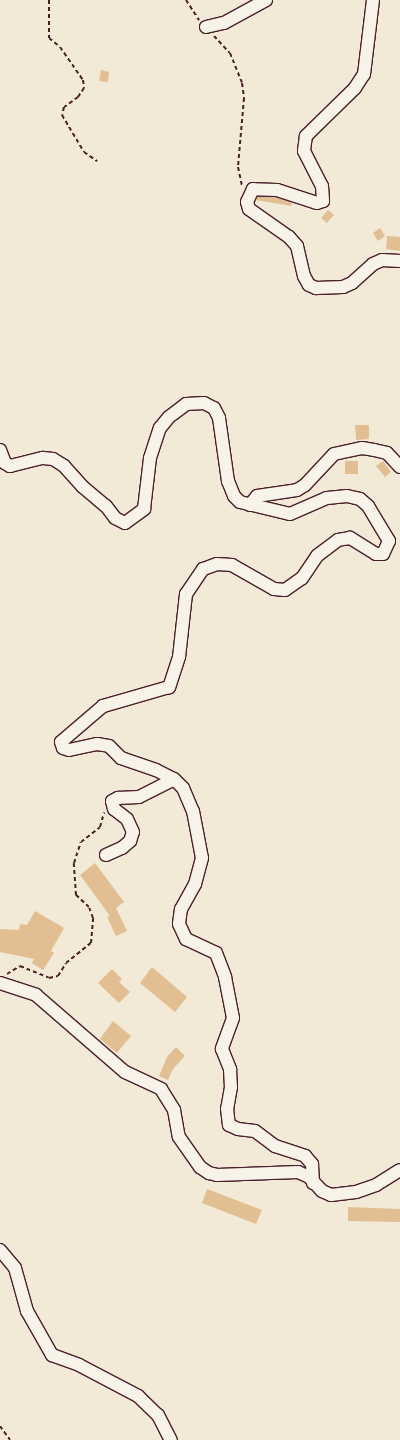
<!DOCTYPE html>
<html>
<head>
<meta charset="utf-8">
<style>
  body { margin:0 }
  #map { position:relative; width:400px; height:1440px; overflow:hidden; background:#f3e9d7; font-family:"Patrick Hand",sans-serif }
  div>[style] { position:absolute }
  .building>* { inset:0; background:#e1bf92 }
  .path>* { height:2px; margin-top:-1px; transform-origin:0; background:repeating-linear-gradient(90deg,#4a1f2b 0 4px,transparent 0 7px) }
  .roads { filter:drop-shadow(1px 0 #4a1f2b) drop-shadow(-1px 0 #4a1f2b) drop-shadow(0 1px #4a1f2b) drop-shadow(0 -1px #4a1f2b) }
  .minor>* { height:12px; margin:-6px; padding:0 6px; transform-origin:6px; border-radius:6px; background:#f7f3e8 }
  span { translate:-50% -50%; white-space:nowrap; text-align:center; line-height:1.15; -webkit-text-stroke:3px #f7f3e8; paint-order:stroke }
</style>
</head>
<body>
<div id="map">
  <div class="building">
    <i style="clip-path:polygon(101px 70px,109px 72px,108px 82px,99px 81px)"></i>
    <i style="clip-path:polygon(258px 197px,276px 197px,292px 203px,291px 206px,256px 200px)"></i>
    <i style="clip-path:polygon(328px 210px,334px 215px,327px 223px,321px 218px)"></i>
    <i style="clip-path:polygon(380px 228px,385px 236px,378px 241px,373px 233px)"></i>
    <i style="clip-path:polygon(387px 236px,400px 237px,400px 251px,386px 249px)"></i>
    <i style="clip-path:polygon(355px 425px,369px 425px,369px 439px,356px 440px)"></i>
    <i style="clip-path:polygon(345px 461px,358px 461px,358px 474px,345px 474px)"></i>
    <i style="clip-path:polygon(383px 461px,391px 472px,385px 477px,376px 466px)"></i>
    <i style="clip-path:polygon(95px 863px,124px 902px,116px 908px,127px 931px,116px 936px,107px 917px,110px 916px,80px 875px)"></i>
    <i style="clip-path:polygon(35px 911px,64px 928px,51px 951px,54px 953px,43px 970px,32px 963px,34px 959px,0 952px,0 929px,19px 930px,20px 924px,27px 925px)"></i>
    <i style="clip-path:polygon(152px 967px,187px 997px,175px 1012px,140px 983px)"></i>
    <i style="clip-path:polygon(112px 969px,122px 979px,119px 982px,130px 992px,119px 1003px,98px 983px)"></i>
    <i style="clip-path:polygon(113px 1021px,131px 1036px,117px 1053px,100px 1039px)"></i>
    <i style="clip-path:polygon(176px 1047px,185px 1056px,173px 1069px,168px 1080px,159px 1076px,167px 1057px)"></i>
    <i style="clip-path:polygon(207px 1189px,262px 1210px,256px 1224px,202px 1203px)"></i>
    <i style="clip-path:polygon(348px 1207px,400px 1209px,400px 1222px,348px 1221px)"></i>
  </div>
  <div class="path">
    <i style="left:49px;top:0;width:38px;rotate:90deg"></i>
    <i style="left:49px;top:38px;width:14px;rotate:39deg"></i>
    <i style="left:60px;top:47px;width:40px;rotate:55.1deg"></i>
    <i style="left:83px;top:80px;width:8px;rotate:83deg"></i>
    <i style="left:84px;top:88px;width:11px;rotate:124deg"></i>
    <i style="left:78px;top:97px;width:17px;rotate:144deg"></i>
    <i style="left:64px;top:107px;width:8px;rotate:104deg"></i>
    <i style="left:62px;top:115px;width:43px;rotate:59.3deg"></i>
    <i style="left:84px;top:152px;width:16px;rotate:35deg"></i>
    <i style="left:186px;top:0;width:24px;rotate:57deg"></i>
    <i style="left:214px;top:36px;width:23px;rotate:47deg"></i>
    <i style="left:230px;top:53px;width:32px;rotate:68deg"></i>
    <i style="left:242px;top:83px;width:15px;rotate:82deg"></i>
    <i style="left:244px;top:98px;width:69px;rotate:95deg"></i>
    <i style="left:238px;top:167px;width:19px;rotate:78deg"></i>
    <i style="left:7px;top:974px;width:15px;rotate:-32deg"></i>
    <i style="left:20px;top:966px;width:31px;rotate:22deg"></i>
    <i style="left:49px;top:978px;width:9px;rotate:-13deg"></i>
    <i style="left:58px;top:976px;width:15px;rotate:-58deg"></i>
    <i style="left:66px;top:963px;width:32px;rotate:-39deg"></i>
    <i style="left:91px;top:943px;width:25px;rotate:-85deg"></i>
    <i style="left:93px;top:918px;width:12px;rotate:-110deg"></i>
    <i style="left:89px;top:907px;width:18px;rotate:-137deg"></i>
    <i style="left:76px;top:895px;width:32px;rotate:-94deg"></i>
    <i style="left:74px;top:863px;width:22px;rotate:-72deg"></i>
    <i style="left:81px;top:842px;width:24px;rotate:-38deg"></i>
    <i style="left:100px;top:827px;width:15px;rotate:-74deg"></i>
    <i style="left:0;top:1426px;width:17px;rotate:54deg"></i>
  </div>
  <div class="roads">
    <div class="minor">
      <i style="left:373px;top:0;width:75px;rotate:96.9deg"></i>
      <i style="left:364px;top:74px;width:17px;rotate:123deg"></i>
      <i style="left:355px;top:88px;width:69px;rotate:135.6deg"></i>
      <i style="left:306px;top:136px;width:15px;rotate:98deg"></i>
      <i style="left:304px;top:151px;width:39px;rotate:63deg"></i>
      <i style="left:322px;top:186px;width:15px;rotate:86deg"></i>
      <i style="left:323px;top:201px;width:6px;rotate:162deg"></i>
      <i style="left:317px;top:203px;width:42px;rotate:-162deg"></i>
      <i style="left:277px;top:190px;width:24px;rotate:-178deg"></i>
      <i style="left:253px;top:189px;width:14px;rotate:115deg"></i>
      <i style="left:247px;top:202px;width:7px;rotate:74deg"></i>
      <i style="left:249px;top:209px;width:49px;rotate:35deg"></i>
      <i style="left:289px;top:237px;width:12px;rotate:48deg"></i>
      <i style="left:297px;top:246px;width:31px;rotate:77deg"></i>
      <i style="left:304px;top:276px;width:10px;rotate:61deg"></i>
      <i style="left:309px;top:285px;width:8px;rotate:23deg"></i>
      <i style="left:316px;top:288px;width:27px;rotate:-2deg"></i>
      <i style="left:343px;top:287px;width:10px;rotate:-24deg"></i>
      <i style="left:352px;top:283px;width:28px;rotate:-42deg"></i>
      <i style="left:373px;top:264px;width:10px;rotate:-24deg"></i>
      <i style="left:382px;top:260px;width:18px;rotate:3deg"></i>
      <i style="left:206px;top:27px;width:18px;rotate:-13deg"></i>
      <i style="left:224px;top:23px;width:48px;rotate:-28.7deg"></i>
      <i style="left:0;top:450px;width:14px;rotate:69deg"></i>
      <i style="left:5px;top:463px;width:6px;rotate:31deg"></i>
      <i style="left:10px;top:466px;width:34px;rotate:-14deg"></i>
      <i style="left:43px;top:458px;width:10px;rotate:6deg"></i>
      <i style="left:53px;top:459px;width:13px;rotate:32deg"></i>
      <i style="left:64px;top:466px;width:28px;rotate:48deg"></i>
      <i style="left:83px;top:487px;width:30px;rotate:40deg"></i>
      <i style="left:106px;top:506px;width:15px;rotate:53deg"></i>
      <i style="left:115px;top:518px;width:11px;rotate:27deg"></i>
      <i style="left:125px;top:523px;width:24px;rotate:-36deg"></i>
      <i style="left:144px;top:509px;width:51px;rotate:-83.3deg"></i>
      <i style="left:150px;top:458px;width:32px;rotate:-72deg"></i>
      <i style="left:160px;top:428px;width:14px;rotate:-51deg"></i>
      <i style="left:169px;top:417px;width:21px;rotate:-37deg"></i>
      <i style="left:186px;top:404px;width:18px;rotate:-3deg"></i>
      <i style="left:204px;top:403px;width:11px;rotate:27deg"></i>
      <i style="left:214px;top:408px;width:11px;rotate:63deg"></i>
      <i style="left:219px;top:418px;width:64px;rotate:81.9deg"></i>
      <i style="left:228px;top:481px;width:16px;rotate:68deg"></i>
      <i style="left:234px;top:496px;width:8px;rotate:45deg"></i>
      <i style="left:240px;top:502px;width:51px;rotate:13.5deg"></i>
      <i style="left:290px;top:514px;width:40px;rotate:-23.4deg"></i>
      <i style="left:327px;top:498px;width:20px;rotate:-6deg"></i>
      <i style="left:347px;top:496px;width:13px;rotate:13deg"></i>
      <i style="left:360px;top:499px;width:11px;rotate:41deg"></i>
      <i style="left:368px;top:506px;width:41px;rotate:59deg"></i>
      <i style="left:389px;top:541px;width:14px;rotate:115deg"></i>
      <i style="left:383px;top:554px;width:7px;rotate:180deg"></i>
      <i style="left:376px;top:554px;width:31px;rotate:-148deg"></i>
      <i style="left:350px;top:538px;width:12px;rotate:171deg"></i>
      <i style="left:338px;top:540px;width:26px;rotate:143deg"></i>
      <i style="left:317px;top:556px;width:27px;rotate:124deg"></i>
      <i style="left:302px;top:578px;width:21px;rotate:145deg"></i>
      <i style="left:285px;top:590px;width:11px;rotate:-175deg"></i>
      <i style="left:274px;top:589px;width:48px;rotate:-150.3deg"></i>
      <i style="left:232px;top:565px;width:15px;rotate:-176deg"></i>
      <i style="left:217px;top:564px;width:15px;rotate:160deg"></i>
      <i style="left:203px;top:569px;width:30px;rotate:124deg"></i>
      <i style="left:186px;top:594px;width:63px;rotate:96.3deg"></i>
      <i style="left:179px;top:657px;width:32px;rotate:108deg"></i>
      <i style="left:169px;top:687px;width:69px;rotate:163.9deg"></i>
      <i style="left:103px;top:706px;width:55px;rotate:139.4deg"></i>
      <i style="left:61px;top:742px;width:6px;rotate:72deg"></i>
      <i style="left:63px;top:748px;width:6px;rotate:18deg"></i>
      <i style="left:69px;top:750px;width:29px;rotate:-12deg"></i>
      <i style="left:97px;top:744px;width:12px;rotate:9deg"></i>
      <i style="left:109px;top:746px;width:17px;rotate:45deg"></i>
      <i style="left:121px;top:758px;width:37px;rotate:19deg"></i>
      <i style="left:156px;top:770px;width:20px;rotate:27deg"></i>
      <i style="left:174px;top:779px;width:13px;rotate:45deg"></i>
      <i style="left:183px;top:788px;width:25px;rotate:67deg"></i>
      <i style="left:193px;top:811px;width:48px;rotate:79.2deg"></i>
      <i style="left:202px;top:858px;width:27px;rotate:105deg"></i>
      <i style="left:195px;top:884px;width:29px;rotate:119deg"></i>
      <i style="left:181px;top:909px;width:15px;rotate:98deg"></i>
      <i style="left:179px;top:924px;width:17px;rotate:65deg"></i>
      <i style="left:186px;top:939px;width:33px;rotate:25deg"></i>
      <i style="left:216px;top:953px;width:26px;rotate:69deg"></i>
      <i style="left:225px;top:977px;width:42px;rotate:79deg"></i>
      <i style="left:233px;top:1018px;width:33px;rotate:110deg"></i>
      <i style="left:222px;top:1049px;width:22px;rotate:68deg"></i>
      <i style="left:230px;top:1069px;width:18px;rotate:87deg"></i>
      <i style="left:231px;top:1087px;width:22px;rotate:100deg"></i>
      <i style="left:227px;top:1109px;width:16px;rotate:83deg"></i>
      <i style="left:229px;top:1125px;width:10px;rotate:24deg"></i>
      <i style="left:238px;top:1129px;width:17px;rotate:7deg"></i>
      <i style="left:255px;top:1131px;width:25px;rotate:37deg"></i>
      <i style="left:275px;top:1146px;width:32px;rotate:18deg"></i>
      <i style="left:305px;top:1156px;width:11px;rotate:49deg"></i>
      <i style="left:312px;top:1164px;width:19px;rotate:87deg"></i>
      <i style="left:250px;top:505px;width:11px;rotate:-52deg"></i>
      <i style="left:257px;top:496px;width:40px;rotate:-8.5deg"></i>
      <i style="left:297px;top:490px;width:9px;rotate:-32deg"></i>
      <i style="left:305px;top:485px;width:42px;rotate:-46.9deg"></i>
      <i style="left:334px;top:454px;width:29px;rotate:-12deg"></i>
      <i style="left:362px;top:448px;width:12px;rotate:9deg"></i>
      <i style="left:374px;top:450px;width:13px;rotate:13deg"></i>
      <i style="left:387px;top:453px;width:19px;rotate:47deg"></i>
      <i style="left:106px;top:855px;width:17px;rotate:-24deg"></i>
      <i style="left:122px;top:848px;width:11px;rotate:-41deg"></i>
      <i style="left:130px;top:841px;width:9px;rotate:-72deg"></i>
      <i style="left:133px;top:832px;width:14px;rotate:-115deg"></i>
      <i style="left:127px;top:819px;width:16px;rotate:-142deg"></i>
      <i style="left:114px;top:809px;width:8px;rotate:-104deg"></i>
      <i style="left:112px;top:801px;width:7px;rotate:-27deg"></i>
      <i style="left:118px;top:798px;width:21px;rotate:-3deg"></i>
      <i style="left:139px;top:797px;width:39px;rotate:-27deg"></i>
      <i style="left:0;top:983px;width:38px;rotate:18deg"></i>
      <i style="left:36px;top:995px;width:118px;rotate:40.9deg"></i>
      <i style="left:125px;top:1072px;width:40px;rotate:25deg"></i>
      <i style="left:161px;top:1089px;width:25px;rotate:58deg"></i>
      <i style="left:174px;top:1110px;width:27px;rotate:80deg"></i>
      <i style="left:179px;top:1137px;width:37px;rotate:55deg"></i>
      <i style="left:200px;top:1167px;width:11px;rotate:34deg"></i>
      <i style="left:209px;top:1173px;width:8px;rotate:14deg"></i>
      <i style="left:217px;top:1175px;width:81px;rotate:-2.1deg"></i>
      <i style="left:298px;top:1172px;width:12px;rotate:24deg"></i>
      <i style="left:309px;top:1177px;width:19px;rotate:47deg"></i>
      <i style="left:322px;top:1191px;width:10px;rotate:24deg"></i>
      <i style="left:331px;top:1195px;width:25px;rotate:-7deg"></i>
      <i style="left:356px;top:1192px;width:21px;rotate:-19deg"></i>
      <i style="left:376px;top:1185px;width:28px;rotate:-32deg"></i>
      <i style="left:0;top:1250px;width:23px;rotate:50deg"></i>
      <i style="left:15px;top:1268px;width:45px;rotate:74.4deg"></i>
      <i style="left:27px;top:1311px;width:51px;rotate:60.4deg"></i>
      <i style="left:52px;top:1355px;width:29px;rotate:20deg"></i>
      <i style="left:79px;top:1365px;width:67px;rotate:27.7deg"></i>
      <i style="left:138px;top:1396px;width:28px;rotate:44deg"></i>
      <i style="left:158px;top:1415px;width:28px;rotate:63deg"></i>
    </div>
  </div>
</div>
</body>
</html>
